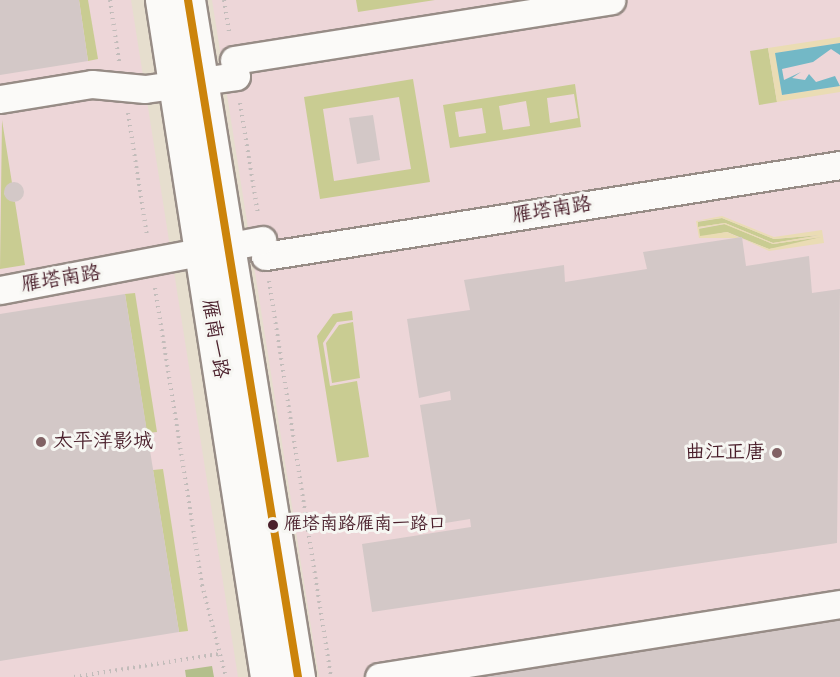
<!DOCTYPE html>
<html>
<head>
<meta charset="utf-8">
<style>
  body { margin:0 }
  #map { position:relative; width:840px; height:677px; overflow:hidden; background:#e6dece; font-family:Kalam,"LXGW WenKai TC",sans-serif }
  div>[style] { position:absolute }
  .built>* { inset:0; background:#edd6d8 }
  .green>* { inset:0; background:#c9cc92 }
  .forest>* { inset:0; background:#b4bf8c }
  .sand>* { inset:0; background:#eadcb4 }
  .water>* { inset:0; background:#73b8c6 }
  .building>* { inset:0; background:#d3c8c7 }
  .round { border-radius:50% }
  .path>* { height:4px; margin-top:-2px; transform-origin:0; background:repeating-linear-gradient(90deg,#c2bcba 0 1.5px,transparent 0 6px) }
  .roads { filter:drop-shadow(2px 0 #978c86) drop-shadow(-2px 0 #978c86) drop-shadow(0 2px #978c86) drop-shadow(0 -2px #978c86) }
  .street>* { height:27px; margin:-13.5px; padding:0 13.5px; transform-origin:13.5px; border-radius:13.5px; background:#fbfaf8 }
  .secondary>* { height:33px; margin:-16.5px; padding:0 16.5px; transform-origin:16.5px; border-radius:16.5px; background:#fbfaf8 }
  .bus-1>* { height:8px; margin:-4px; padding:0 4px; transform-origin:4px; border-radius:4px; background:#cc840b }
  .dots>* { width:16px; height:16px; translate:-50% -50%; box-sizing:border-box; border:3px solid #f6f6f2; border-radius:50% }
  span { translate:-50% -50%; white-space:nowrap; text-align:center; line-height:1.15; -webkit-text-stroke:6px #f6f6f2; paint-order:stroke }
  .bus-label { font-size:18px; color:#4a1f2b }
  .left { translate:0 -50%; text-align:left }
  .street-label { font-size:20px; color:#4a1f2b }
  .poi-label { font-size:20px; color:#4a1f2b }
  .right { translate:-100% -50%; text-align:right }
</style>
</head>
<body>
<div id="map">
  <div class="built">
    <i style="clip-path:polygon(0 0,131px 0,238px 677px,0 677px)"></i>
    <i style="clip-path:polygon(212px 0,840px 0,840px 677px,319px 677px)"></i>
  </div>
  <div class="green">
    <i style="clip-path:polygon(79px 0,88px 0,98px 59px,88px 61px)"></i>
    <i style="clip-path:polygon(356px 0,435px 0,358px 12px)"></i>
    <i style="clip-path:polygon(768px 48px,777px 102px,759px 105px,750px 51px)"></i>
    <i style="clip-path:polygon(evenodd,413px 79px,430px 182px,320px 199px,304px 97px,413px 79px,399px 97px,411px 169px,334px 181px,323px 109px,399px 97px)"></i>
    <i style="clip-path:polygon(evenodd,575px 84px,581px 127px,450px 148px,443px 105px,575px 84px,574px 94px,578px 118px,550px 123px,547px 98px,574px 94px,575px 84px,526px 101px,530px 126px,503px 130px,499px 106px,526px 101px,575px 84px,482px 108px,486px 133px,459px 137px,455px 112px,482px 108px)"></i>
    <i style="clip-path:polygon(2px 120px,12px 183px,4px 194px,15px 202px,25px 265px,0 269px)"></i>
    <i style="clip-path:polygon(722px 218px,774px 239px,821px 235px,773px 243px,725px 223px,698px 227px,697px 222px)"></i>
    <i style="clip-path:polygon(725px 224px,773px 244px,821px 237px,822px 241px,769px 249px,727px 232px,700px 237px,698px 229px)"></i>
    <i style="clip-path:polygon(135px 293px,157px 432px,147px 433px,125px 294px)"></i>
    <i style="clip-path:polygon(352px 311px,353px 320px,337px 322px,323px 343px,330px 386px,357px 381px,369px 457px,337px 462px,317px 336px,333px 314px)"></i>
    <i style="clip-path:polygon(353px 322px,360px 378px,332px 383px,326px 343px,339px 325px)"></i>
    <i style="clip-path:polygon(163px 469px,188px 631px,179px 632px,153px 470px)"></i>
  </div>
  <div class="forest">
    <i style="clip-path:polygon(212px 666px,214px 677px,186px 677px,185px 670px)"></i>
  </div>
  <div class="sand">
    <i style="clip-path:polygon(840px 37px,840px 43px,776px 53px,782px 95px,840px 86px,840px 92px,777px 102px,768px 48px)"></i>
    <i style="clip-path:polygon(evenodd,722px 216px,774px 237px,822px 230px,824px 243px,769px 251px,743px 239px,769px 249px,821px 237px,773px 244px,724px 224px,699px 228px,700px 236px,727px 232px,740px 238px,699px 238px,696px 221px,722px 216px,722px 218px,774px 239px,821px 235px,773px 243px,725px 223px,698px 227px,698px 221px,722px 218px)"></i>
  </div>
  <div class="water">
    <i style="clip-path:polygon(840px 43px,840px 55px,831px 49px,813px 62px,782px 69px,784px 80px,801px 72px,792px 78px,805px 80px,809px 74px,816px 82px,835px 76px,840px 86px,782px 95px,775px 53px)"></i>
  </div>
  <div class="building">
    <i style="clip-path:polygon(0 0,79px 0,88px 61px,0 75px)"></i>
    <i style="clip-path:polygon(373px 115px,380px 160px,357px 164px,349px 118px)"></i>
    <i class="round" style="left:4px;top:182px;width:20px;height:20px"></i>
    <i style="clip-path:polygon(742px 237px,746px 266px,809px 256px,812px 293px,840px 289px,837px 543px,372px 612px,362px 544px,471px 527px,470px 519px,439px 524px,420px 405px,451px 400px,450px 391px,419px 398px,407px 319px,470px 310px,464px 280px,564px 265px,565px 282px,647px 269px,643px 252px)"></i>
    <i style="clip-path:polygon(125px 294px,179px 632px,0 661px,0 314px)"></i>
    <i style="clip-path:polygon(840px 618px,840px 677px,473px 677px,473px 676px)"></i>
  </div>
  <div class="path">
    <i style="left:110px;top:0;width:62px;rotate:81.6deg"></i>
    <i style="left:224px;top:0;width:33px;rotate:81deg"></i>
    <i style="left:240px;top:103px;width:112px;rotate:80.8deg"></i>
    <i style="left:128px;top:113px;width:124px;rotate:81.2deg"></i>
    <i style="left:269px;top:281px;width:401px;rotate:81.1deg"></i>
    <i style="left:155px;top:288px;width:301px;rotate:81deg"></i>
    <i style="left:202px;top:585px;width:95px;rotate:75.4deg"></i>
    <i style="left:74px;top:677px;width:148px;rotate:-9deg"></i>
  </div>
  <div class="roads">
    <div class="street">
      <i style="left:234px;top:60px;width:382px;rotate:-9deg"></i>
      <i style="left:0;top:99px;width:93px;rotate:-9.3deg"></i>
      <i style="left:92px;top:84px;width:53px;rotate:5.4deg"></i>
      <i style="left:145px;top:89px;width:92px;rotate:-8.1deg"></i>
      <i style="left:265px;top:256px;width:582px;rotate:-8.99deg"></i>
      <i style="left:0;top:290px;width:267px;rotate:-10.8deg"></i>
      <i style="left:379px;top:677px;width:467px;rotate:-9deg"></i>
    </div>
    <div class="secondary">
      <i style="left:162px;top:0;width:685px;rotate:81.18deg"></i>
      <i style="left:188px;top:0;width:686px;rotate:80.77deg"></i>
    </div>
  </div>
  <div class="bus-1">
    <i style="left:188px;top:0;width:686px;rotate:80.77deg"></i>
  </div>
  <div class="dots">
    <i style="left:41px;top:442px;background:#816264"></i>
    <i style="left:777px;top:453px;background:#816264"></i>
    <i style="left:273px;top:525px;background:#4a1f2b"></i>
  </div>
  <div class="bus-label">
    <span class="left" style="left:284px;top:525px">雁塔南路雁南一路口</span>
  </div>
  <div class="street-label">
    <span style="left:552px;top:211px;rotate:-9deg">雁塔南路</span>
    <span style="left:61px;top:280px;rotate:-9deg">雁塔南路</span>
    <span style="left:214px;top:339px;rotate:81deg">雁南一路</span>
  </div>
  <div class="poi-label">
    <span class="left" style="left:53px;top:442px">太平洋影城</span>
    <span class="right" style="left:765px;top:453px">曲江正唐</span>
  </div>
</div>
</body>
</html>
